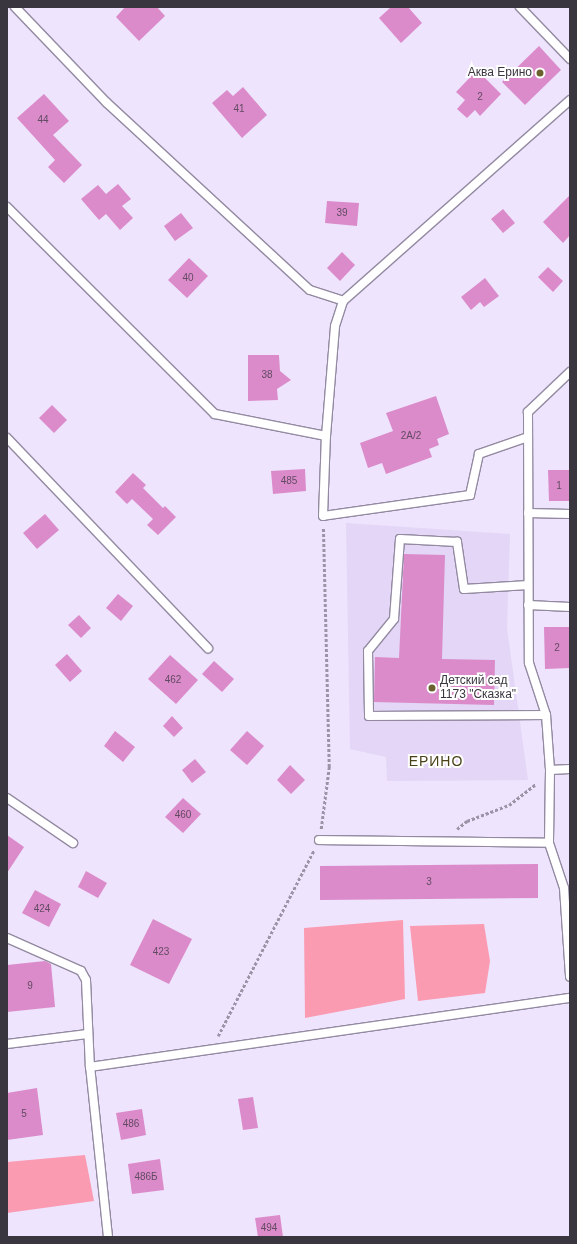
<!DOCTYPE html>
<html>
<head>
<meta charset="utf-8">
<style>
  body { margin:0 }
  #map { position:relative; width:577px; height:1244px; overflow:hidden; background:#eee4fd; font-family:Arial,sans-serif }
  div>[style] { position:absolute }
  .built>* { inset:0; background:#e3d6f6 }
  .green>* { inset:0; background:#fb9bb1 }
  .building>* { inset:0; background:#db8bca }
  .path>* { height:2.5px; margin-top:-1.25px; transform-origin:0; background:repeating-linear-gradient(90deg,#9c94a6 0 3px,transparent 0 5px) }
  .roads { filter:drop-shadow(1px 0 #938aa1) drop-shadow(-1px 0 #938aa1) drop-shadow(0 1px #938aa1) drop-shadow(0 -1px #938aa1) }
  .service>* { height:8px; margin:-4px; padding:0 4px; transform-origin:4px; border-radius:4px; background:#fff }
  .dots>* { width:11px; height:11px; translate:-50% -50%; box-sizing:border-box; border:2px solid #fff; border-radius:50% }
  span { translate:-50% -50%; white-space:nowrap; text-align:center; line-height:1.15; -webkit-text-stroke:4px #fff; paint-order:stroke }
  .number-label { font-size:10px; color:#624b62 }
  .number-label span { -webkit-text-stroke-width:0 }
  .poi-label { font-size:12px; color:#3a3640 }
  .right { translate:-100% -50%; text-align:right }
  .left { translate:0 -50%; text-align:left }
  .quarter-label { font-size:14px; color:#494118; letter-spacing:1px }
  .frame { position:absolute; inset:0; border:8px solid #3a3640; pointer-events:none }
</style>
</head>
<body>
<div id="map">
  <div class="built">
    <i style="clip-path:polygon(346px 523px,510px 534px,507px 628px,528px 780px,387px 781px,386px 757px,350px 749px)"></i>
  </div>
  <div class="green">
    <i style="clip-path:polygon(403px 920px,405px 999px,305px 1018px,304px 928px)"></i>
    <i style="clip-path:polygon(484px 924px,490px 961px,485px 993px,418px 1001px,410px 926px)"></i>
    <i style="clip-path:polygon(85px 1155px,94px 1201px,7px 1213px,7px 1162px)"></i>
  </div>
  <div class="building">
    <i style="clip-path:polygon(125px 7px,157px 7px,165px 16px,139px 41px,116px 17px)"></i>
    <i style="clip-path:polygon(391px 7px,408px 7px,422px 23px,401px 43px,379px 18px)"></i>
    <i style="clip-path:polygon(539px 46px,561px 70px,525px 105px,502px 82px)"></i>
    <i style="clip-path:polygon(477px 70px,501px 94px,480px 116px,475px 110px,467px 118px,457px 109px,465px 100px,456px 92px)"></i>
    <i style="clip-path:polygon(243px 87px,267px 115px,242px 138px,212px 103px,227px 90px,233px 96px)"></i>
    <i style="clip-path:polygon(44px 94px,69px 121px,53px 135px,82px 165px,64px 183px,48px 167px,55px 160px,17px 118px)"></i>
    <i style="clip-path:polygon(118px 184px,131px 199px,122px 206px,133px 218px,120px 230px,106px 214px,99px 220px,81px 199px,98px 185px,106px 194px)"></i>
    <i style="clip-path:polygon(570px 195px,570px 235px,563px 243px,543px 222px)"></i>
    <i style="clip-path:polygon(327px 201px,359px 203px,357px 226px,325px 223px)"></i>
    <i style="clip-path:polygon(503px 209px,515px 223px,503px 233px,491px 219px)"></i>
    <i style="clip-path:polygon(181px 213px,193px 228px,175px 241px,164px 226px)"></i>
    <i style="clip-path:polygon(342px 252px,355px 265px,340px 281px,327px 268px)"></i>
    <i style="clip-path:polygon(189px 258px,208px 276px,187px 298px,168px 280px)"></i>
    <i style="clip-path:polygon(548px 267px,563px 281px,553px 292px,538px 277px)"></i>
    <i style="clip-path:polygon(485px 278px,499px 296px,484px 307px,480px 302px,471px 310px,461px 297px)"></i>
    <i style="clip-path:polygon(248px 355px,279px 355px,280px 371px,291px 380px,277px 389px,278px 400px,248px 401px)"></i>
    <i style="clip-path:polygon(436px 396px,449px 434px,437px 439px,439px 445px,429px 449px,432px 457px,386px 474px,382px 463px,368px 468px,360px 443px,393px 431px,386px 413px)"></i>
    <i style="clip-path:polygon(52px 405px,67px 420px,54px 433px,39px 418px)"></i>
    <i style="clip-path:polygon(305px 469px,306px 491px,273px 494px,271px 471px)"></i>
    <i style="clip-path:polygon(548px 470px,570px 470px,570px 501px,549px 501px)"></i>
    <i style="clip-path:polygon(133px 473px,146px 485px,143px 488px,163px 508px,165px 506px,176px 517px,158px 535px,147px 525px,153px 519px,132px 499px,127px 504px,115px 492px)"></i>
    <i style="clip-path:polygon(45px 514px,59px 530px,37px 549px,23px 533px)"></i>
    <i style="clip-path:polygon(404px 554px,445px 555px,442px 659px,495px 660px,494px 705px,374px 702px,375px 657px,399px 658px)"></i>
    <i style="clip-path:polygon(118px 594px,133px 606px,121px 621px,106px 608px)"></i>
    <i style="clip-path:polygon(79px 615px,91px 628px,81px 638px,68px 625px)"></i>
    <i style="clip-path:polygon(544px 627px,570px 627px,570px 668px,545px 669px)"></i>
    <i style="clip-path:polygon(67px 654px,82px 671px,70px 682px,55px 665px)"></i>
    <i style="clip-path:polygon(170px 655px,198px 680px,176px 704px,148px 679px)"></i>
    <i style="clip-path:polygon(214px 661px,234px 679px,222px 692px,202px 674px)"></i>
    <i style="clip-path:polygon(172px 716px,183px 728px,174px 737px,163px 726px)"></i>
    <i style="clip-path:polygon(115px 731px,135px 747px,123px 762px,104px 746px)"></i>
    <i style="clip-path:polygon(247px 731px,264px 746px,247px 765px,230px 750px)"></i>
    <i style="clip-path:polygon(195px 759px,206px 772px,192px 783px,182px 770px)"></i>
    <i style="clip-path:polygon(290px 765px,305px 780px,291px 794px,277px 780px)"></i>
    <i style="clip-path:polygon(183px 798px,201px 814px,183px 833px,165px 817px)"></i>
    <i style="clip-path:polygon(7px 835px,24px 847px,7px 873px)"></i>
    <i style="clip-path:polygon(538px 864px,538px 898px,320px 900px,320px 866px)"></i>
    <i style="clip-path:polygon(86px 871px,107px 883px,98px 898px,78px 887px)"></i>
    <i style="clip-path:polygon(35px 890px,61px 904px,49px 927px,22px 913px)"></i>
    <i style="clip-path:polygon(153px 919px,192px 939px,169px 984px,130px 965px)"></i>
    <i style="clip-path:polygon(45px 961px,51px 964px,55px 1007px,7px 1012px,7px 965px)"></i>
    <i style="clip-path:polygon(37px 1088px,43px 1135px,7px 1140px,7px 1093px)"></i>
    <i style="clip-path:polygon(253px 1097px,258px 1128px,243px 1130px,238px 1099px)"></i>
    <i style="clip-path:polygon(142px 1109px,146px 1135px,121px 1140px,116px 1113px)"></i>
    <i style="clip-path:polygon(160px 1159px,164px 1190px,132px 1194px,128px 1164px)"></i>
    <i style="clip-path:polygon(280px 1215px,283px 1237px,258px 1237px,255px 1218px)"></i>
  </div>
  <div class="path">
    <i style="left:321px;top:829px;width:63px;rotate:-82.6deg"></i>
    <i style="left:329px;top:767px;width:239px;rotate:-91.4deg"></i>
    <i style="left:457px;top:829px;width:13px;rotate:-39deg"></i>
    <i style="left:467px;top:821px;width:45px;rotate:-20.9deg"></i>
    <i style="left:509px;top:805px;width:34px;rotate:-38deg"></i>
    <i style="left:218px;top:1036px;width:209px;rotate:-62.7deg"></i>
  </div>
  <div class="roads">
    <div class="service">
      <i style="left:15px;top:7px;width:132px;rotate:46.2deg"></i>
      <i style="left:106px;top:102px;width:277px;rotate:42.7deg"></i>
      <i style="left:310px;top:290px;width:35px;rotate:18deg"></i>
      <i style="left:520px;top:7px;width:72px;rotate:46.1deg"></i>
      <i style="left:7px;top:207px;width:293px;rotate:44.9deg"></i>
      <i style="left:215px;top:414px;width:113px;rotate:11.2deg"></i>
      <i style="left:570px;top:372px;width:58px;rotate:136.4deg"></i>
      <i style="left:528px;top:412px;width:251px;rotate:89.8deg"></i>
      <i style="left:529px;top:663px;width:55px;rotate:71.9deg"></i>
      <i style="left:546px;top:715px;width:55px;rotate:85.8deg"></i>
      <i style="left:550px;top:770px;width:73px;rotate:90.8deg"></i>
      <i style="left:549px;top:843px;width:47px;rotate:71.6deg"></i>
      <i style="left:564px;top:888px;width:89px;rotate:86.1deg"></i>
      <i style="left:528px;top:437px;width:52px;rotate:160.9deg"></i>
      <i style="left:479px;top:454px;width:42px;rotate:102.4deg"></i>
      <i style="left:470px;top:495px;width:148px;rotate:171.9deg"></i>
      <i style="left:323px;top:516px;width:80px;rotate:-87.9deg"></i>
      <i style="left:326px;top:436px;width:110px;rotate:-85.3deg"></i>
      <i style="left:335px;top:326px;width:26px;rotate:-72deg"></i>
      <i style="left:343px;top:301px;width:303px;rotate:-41.5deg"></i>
      <i style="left:7px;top:438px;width:291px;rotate:46.3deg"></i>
      <i style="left:528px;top:513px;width:42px;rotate:1.4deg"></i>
      <i style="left:528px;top:585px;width:64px;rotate:176.4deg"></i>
      <i style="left:464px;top:589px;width:48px;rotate:-98.5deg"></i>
      <i style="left:457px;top:542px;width:57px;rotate:-177deg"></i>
      <i style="left:400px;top:539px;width:80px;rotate:94.3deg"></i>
      <i style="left:394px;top:619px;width:41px;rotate:129.1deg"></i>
      <i style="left:368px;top:651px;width:65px;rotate:89.1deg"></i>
      <i style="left:369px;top:716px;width:177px;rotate:-0.3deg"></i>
      <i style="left:528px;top:605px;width:42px;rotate:2.7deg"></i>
      <i style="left:550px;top:770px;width:20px;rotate:-3deg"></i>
      <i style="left:7px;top:798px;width:80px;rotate:34.3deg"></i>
      <i style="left:319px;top:840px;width:230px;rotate:0.7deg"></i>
      <i style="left:7px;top:938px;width:81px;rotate:24deg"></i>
      <i style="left:81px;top:971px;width:10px;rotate:61deg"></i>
      <i style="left:86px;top:980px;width:87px;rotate:87.4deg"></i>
      <i style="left:7px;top:1044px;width:81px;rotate:-7.1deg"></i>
      <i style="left:108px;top:1237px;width:171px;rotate:-96deg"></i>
      <i style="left:90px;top:1067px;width:485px;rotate:-8.2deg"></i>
    </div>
  </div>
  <div class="dots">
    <i style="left:540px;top:73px;background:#6b612e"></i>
    <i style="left:432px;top:688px;background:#6b612e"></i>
  </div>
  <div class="number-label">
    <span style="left:480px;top:97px">2</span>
    <span style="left:239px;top:109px">41</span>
    <span style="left:43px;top:120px">44</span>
    <span style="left:342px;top:213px">39</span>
    <span style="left:188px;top:278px">40</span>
    <span style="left:267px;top:375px">38</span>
    <span style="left:411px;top:436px">2А/2</span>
    <span style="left:289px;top:481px">485</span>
    <span style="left:559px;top:486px">1</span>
    <span style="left:557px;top:648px">2</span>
    <span style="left:173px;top:680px">462</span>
    <span style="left:183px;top:815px">460</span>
    <span style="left:429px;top:882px">3</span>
    <span style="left:42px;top:909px">424</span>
    <span style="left:161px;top:952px">423</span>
    <span style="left:30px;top:986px">9</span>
    <span style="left:24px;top:1114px">5</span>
    <span style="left:131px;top:1124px">486</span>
    <span style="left:146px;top:1177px">486Б</span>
    <span style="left:269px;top:1228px">494</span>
  </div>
  <div class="poi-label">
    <span class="right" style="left:532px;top:73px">Аква Ерино</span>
    <span class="left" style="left:440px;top:688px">Детский сад<br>1173 "Сказка"</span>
  </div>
  <div class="quarter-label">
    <span style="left:436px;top:761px">ЕРИНО</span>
  </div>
  <div class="frame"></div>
</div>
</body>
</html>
